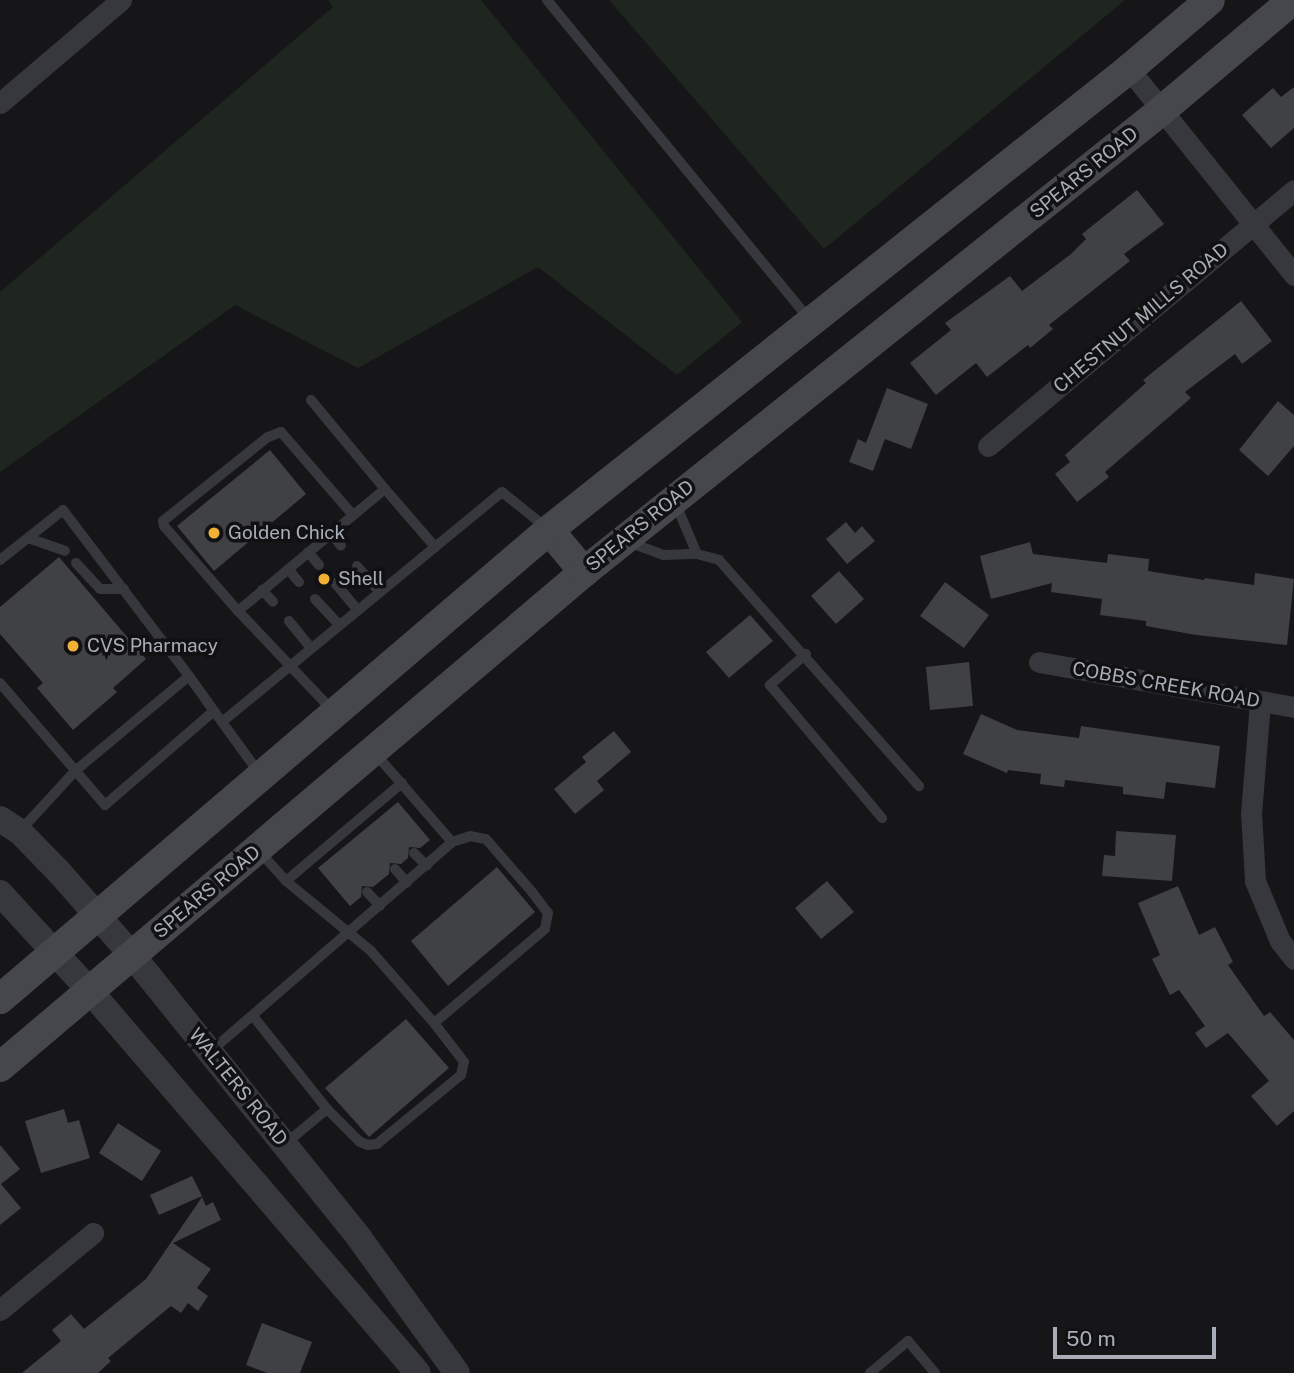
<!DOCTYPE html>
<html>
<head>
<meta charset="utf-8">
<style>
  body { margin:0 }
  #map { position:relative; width:1294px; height:1373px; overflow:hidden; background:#161618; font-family:"Public Sans",sans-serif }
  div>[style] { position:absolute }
  .green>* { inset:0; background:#1e261f }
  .building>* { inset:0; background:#404145 }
  .service>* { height:10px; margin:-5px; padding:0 5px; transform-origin:5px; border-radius:5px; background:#37383d }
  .minor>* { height:21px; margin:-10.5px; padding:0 10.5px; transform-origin:10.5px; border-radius:10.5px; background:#37383d }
  .tertiary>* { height:26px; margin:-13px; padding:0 13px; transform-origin:13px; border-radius:13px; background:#37383d }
  .secondary>* { height:30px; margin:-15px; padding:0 15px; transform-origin:15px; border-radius:15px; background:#45474d }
  .dots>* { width:19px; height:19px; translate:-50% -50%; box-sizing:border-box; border:4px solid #111113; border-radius:50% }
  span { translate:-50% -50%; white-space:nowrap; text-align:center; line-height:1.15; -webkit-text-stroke:7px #111113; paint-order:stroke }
  .street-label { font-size:19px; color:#a8adb8 }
  .poi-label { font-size:19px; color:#a8adb8 }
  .left { translate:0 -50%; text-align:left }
  .scale { position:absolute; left:1053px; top:1327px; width:163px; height:32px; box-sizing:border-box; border:4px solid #a8adb8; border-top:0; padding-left:9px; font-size:21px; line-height:24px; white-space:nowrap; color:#a8adb8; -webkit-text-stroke:5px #111113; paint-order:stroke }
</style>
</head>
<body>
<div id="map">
  <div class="green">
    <i style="clip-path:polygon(328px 0,481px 0,742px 322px,677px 375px,538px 267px,358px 368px,235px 305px,0 472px,0 292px,333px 7px)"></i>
    <i style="clip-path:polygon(609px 0,1125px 0,824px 249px)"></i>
  </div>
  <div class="building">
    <i style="clip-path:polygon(1294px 87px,1294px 128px,1271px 148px,1242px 115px,1273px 88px,1281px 97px)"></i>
    <i style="clip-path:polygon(1137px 190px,1164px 224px,1124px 254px,1130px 261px,1049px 325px,1053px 329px,1030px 348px,1028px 345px,987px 377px,976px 363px,936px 395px,910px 363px,951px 330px,945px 323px,1010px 276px,1022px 291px,1071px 254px,1086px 239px,1082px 234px)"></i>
    <i style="clip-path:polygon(1241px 301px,1272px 341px,1242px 364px,1235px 354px,1185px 392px,1191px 398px,1105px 472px,1109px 477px,1077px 502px,1055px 474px,1070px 462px,1065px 455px,1146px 383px,1143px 380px)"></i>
    <i style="clip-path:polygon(887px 388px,928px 404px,911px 449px,885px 439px,873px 471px,849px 462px,858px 439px,866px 443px)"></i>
    <i style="clip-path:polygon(1278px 401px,1294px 415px,1294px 446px,1268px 476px,1239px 450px)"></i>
    <i style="clip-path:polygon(270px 450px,306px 494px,214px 571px,177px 526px)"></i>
    <i style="clip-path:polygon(846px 522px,855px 533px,862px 526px,875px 541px,847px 564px,826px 539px)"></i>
    <i style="clip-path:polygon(1030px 542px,1033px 554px,1107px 563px,1108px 554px,1149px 559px,1148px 571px,1204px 580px,1205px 578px,1254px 585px,1255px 573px,1294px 579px,1287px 645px,1196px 635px,1146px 626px,1146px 621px,1100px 615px,1102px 599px,1051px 592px,1052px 583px,991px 599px,980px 556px)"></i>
    <i style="clip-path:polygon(59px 557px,146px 659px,113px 688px,117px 692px,73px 730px,37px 688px,43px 683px,0 634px,0 607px)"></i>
    <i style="clip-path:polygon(839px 571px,864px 599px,836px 624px,811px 596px)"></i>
    <i style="clip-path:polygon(945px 582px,989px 615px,964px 648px,920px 616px)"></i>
    <i style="clip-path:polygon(750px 615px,773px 641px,729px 678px,706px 652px)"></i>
    <i style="clip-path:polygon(969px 662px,973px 706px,930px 710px,926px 667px)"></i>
    <i style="clip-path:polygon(981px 714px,1017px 730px,1079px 738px,1081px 726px,1220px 746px,1215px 788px,1166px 782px,1164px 799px,1123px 794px,1123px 787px,1065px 780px,1064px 787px,1040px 784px,1041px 774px,1008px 770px,1007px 773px,963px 754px)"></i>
    <i style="clip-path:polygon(614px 731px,631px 752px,597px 781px,604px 790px,575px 814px,554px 789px,586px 762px,582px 757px)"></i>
    <i style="clip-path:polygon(398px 802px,430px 840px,420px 848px,409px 847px,408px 858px,401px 864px,390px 863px,389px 874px,373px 887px,362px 886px,361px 897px,350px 906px,318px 868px)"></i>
    <i style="clip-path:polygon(1116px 831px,1176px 835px,1172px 881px,1102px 876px,1104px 855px,1115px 856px)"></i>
    <i style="clip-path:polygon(497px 867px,535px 912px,448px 986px,411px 941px)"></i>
    <i style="clip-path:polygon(827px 881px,854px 912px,821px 939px,795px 908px)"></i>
    <i style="clip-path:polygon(1178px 886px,1199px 935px,1215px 927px,1233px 962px,1228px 965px,1264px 1016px,1270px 1012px,1294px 1040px,1294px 1111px,1277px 1126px,1251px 1096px,1269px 1081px,1228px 1033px,1206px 1048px,1195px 1033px,1205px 1026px,1179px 990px,1170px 995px,1152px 959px,1160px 955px,1138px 903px)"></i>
    <i style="clip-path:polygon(406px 1019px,449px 1068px,369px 1137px,325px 1088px)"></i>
    <i style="clip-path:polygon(64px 1109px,68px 1123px,79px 1120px,90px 1158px,41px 1173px,25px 1121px)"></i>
    <i style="clip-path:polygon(118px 1123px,161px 1151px,142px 1181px,99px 1153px)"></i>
    <i style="clip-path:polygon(0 1145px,20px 1169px,1px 1184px,21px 1208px,0 1225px)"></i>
    <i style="clip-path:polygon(192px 1176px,202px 1196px,159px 1215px,150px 1195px)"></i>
    <i style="clip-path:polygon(202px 1197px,206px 1206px,213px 1202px,221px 1220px,173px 1243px,211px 1269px,197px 1288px,208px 1296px,198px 1311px,188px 1303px,181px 1313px,171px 1306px,108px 1358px,111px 1361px,98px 1373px,22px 1373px,61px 1341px,52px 1330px,71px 1314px,84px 1329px,146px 1279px)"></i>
    <i style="clip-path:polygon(262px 1323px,312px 1342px,300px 1373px,267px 1373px,246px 1365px)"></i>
  </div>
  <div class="service">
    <i style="left:547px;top:0;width:413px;rotate:50.6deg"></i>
    <i style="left:311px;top:400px;width:116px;rotate:50.3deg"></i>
    <i style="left:675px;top:502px;width:56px;rotate:67.1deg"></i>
    <i style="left:331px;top:533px;width:16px;rotate:52deg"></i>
    <i style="left:28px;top:538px;width:39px;rotate:19deg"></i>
    <i style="left:628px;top:542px;width:38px;rotate:20deg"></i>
    <i style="left:664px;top:555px;width:33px;rotate:-2deg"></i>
    <i style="left:697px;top:554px;width:23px;rotate:15deg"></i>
    <i style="left:719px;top:560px;width:302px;rotate:48.5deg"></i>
    <i style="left:308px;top:552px;width:17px;rotate:50deg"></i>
    <i style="left:0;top:560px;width:80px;rotate:-38.4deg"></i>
    <i style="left:63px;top:510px;width:208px;rotate:52.8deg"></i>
    <i style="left:76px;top:563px;width:35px;rotate:47deg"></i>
    <i style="left:100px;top:589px;width:24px"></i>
    <i style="left:357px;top:566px;width:35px;rotate:49deg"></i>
    <i style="left:288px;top:569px;width:17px;rotate:50deg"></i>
    <i style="left:335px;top:583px;width:35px;rotate:50deg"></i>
    <i style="left:262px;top:590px;width:16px;rotate:47deg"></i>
    <i style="left:315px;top:599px;width:35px;rotate:47deg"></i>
    <i style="left:238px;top:611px;width:113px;rotate:-131deg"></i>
    <i style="left:164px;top:526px;width:5px;rotate:-101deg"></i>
    <i style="left:163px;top:521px;width:134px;rotate:-38.7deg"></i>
    <i style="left:268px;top:437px;width:14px;rotate:-21deg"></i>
    <i style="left:281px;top:432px;width:110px;rotate:49.1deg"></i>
    <i style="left:289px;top:621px;width:35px;rotate:51deg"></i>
    <i style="left:806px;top:654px;width:48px;rotate:139.3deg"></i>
    <i style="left:770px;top:685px;width:174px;rotate:49.9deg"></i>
    <i style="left:0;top:683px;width:161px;rotate:49.3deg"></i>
    <i style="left:105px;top:805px;width:144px;rotate:-40.8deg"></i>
    <i style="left:214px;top:711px;width:14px;rotate:54deg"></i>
    <i style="left:333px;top:711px;width:138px;rotate:-133.5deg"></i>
    <i style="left:238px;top:611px;width:191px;rotate:-39.7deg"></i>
    <i style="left:385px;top:489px;width:77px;rotate:49.2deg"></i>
    <i style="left:374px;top:752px;width:119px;rotate:49.1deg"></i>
    <i style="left:259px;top:773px;width:63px;rotate:-126deg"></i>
    <i style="left:222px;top:722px;width:362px;rotate:-39.4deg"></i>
    <i style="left:502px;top:492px;width:59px;rotate:38.8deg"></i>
    <i style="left:20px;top:831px;width:81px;rotate:-47.5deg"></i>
    <i style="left:75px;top:771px;width:148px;rotate:-39.8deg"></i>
    <i style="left:189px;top:676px;width:43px;rotate:54.5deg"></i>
    <i style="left:260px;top:852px;width:39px;rotate:48deg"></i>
    <i style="left:286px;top:881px;width:110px;rotate:39.5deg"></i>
    <i style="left:371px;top:951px;width:96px;rotate:48.8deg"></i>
    <i style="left:414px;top:853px;width:18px;rotate:45deg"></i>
    <i style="left:395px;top:869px;width:18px;rotate:49deg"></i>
    <i style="left:286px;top:881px;width:152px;rotate:-40.2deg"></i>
    <i style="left:367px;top:892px;width:19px;rotate:47deg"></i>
    <i style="left:253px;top:1016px;width:119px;rotate:51.5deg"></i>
    <i style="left:211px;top:1051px;width:319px;rotate:-40.9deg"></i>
    <i style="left:452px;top:842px;width:19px;rotate:-18deg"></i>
    <i style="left:470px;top:836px;width:16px;rotate:11deg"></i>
    <i style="left:486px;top:839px;width:70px;rotate:49deg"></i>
    <i style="left:532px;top:892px;width:26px;rotate:53deg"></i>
    <i style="left:548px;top:913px;width:16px;rotate:101deg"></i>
    <i style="left:545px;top:929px;width:145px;rotate:139.7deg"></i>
    <i style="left:434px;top:1023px;width:49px;rotate:52.4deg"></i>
    <i style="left:464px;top:1062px;width:13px;rotate:103deg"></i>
    <i style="left:461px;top:1075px;width:109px;rotate:140.6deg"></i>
    <i style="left:377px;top:1144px;width:9px;rotate:174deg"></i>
    <i style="left:368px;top:1145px;width:9px;rotate:-159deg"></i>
    <i style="left:360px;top:1142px;width:47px;rotate:-135deg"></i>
    <i style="left:327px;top:1109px;width:56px;rotate:140.1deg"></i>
    <i style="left:870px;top:1373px;width:50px;rotate:-40.1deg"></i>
    <i style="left:908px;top:1341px;width:42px;rotate:49.8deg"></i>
  </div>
  <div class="minor">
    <i style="left:1129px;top:69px;width:264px;rotate:51.3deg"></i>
    <i style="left:0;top:103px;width:159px;rotate:-40.4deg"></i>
    <i style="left:988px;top:446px;width:399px;rotate:-39.9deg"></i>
    <i style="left:1039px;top:662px;width:259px;rotate:10deg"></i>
    <i style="left:1260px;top:702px;width:111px;rotate:94.6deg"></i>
    <i style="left:1251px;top:813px;width:68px;rotate:86.6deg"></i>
    <i style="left:1255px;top:881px;width:65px;rotate:67.4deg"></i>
    <i style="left:1280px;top:941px;width:23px;rotate:52deg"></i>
    <i style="left:0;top:1310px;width:121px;rotate:-39.6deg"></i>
  </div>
  <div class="tertiary">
    <i style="left:0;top:819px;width:24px;rotate:33deg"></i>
    <i style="left:20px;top:832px;width:56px;rotate:45.7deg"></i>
    <i style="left:59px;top:872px;width:111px;rotate:48.7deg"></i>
    <i style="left:132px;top:955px;width:364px;rotate:51.2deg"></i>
    <i style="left:360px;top:1239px;width:165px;rotate:54.1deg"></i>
    <i style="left:0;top:893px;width:133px;rotate:47.4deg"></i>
    <i style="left:90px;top:991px;width:503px;rotate:49.35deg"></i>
  </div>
  <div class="secondary">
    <i style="left:549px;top:530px;width:55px;rotate:50.2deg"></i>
    <i style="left:0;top:999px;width:722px;rotate:-40.51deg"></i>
    <i style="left:549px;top:530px;width:741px;rotate:-38.48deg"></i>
    <i style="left:1129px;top:69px;width:106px;rotate:-40.4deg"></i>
    <i style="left:0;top:1067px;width:766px;rotate:-40.28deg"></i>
    <i style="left:584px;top:572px;width:739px;rotate:-38.62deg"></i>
    <i style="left:1161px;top:111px;width:172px;rotate:-40.1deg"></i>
  </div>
  <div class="dots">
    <i style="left:214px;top:533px;background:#f2b134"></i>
    <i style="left:324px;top:579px;background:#f2b134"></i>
    <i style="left:73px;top:646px;background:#f2b134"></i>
  </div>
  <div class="street-label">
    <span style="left:1084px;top:173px;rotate:-39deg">SPEARS ROAD</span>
    <span style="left:1141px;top:318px;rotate:-40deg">CHESTNUT MILLS ROAD</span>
    <span style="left:640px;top:526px;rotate:-39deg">SPEARS ROAD</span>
    <span style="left:1166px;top:685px;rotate:10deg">COBBS CREEK ROAD</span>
    <span style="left:207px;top:892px;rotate:-40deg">SPEARS ROAD</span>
    <span style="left:238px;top:1087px;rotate:51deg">WALTERS ROAD</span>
  </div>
  <div class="poi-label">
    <span class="left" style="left:228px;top:533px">Golden Chick</span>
    <span class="left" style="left:338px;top:579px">Shell</span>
    <span class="left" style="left:87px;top:646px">CVS Pharmacy</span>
  </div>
  <div class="scale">50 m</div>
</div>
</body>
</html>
